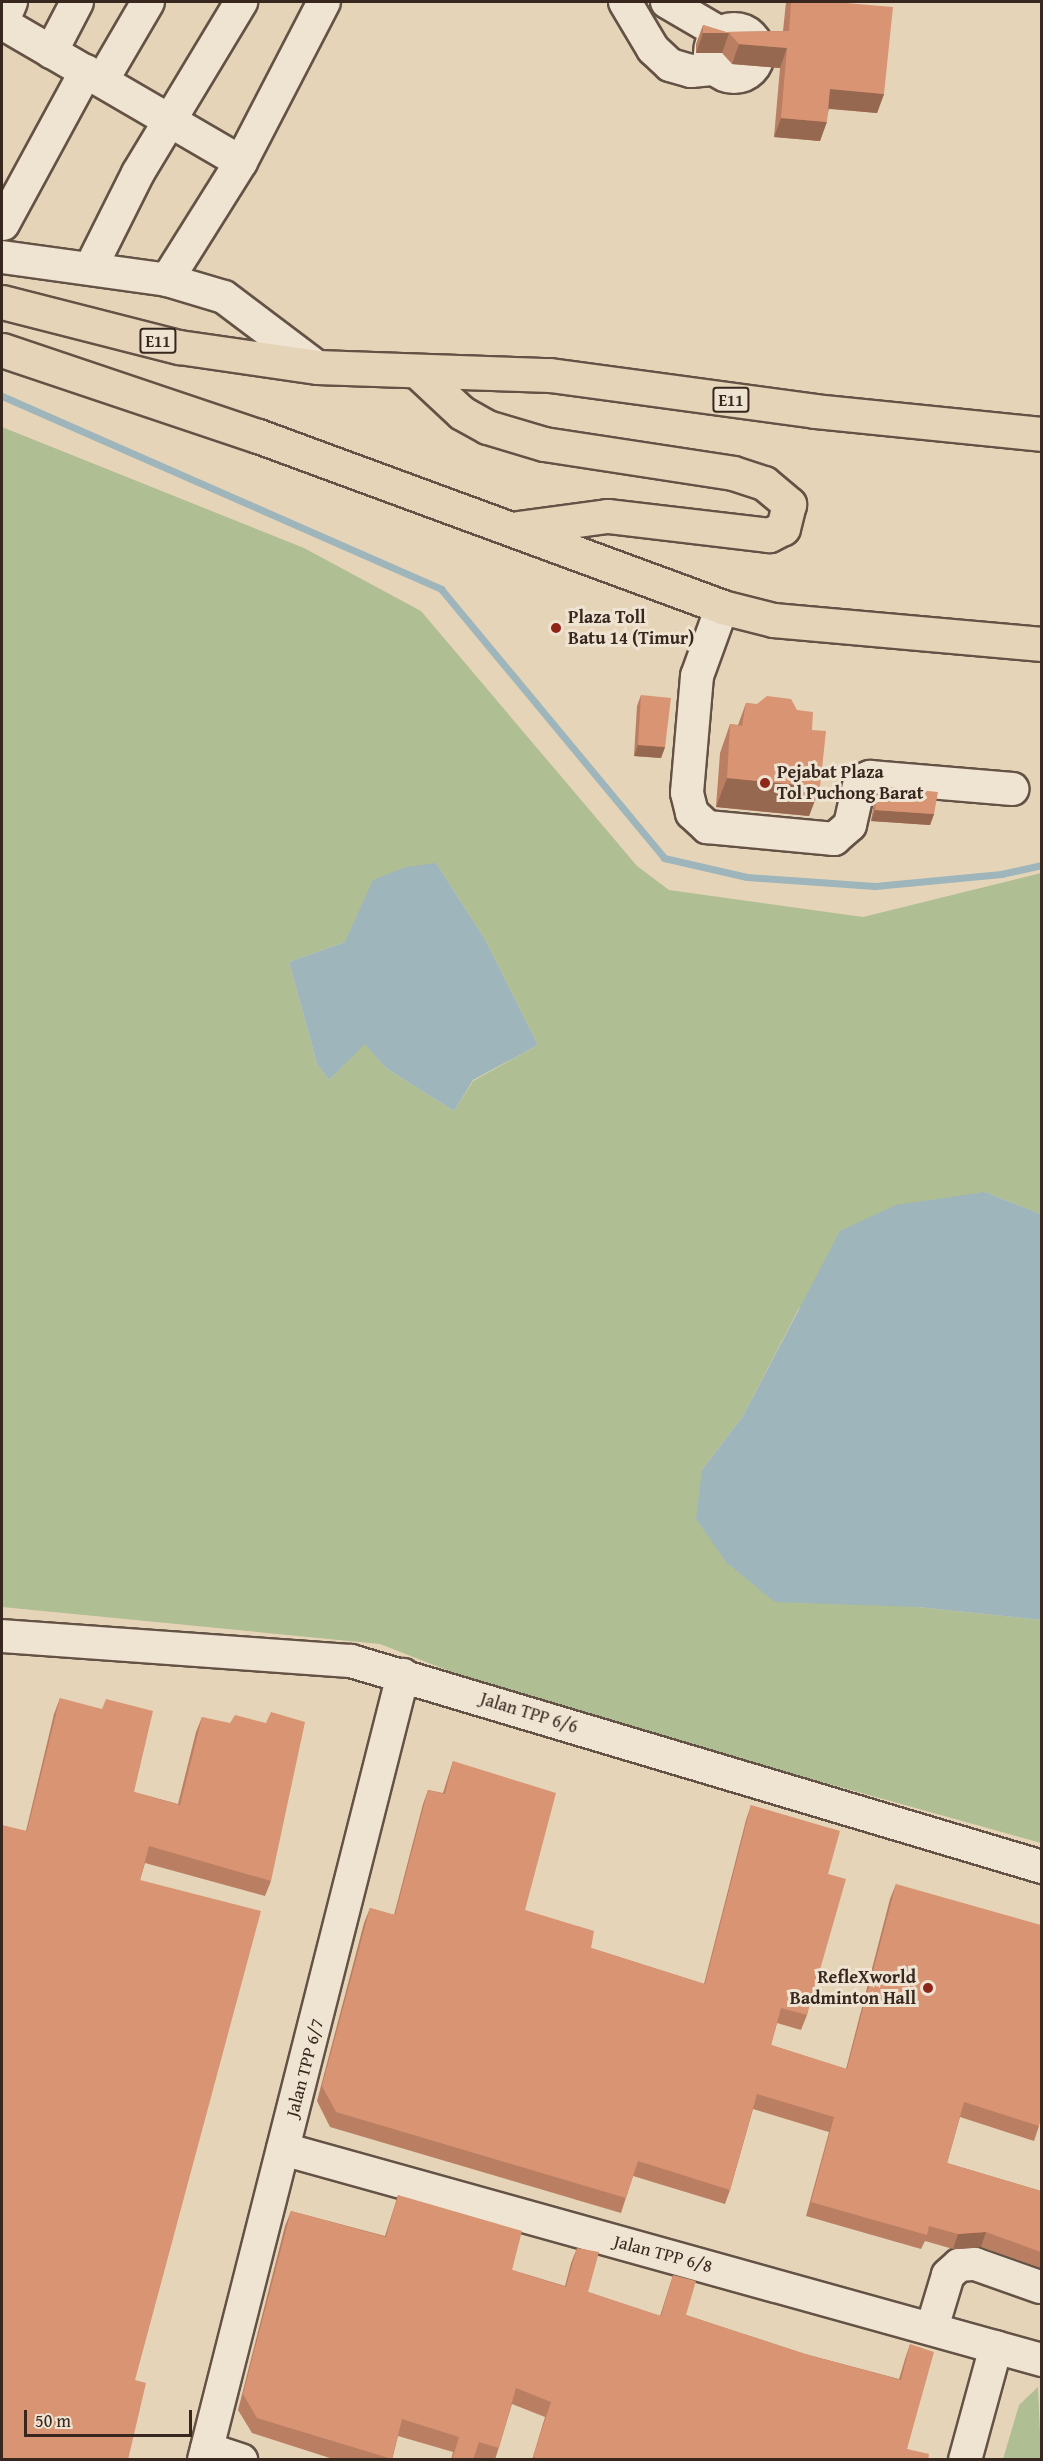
<!DOCTYPE html>
<html>
<head>
<meta charset="utf-8">
<style>
  body { margin:0 }
  #map { position:relative; width:1043px; height:2461px; overflow:hidden; background:#e6d4b8; font-family:"Gentium Book Plus",serif }
  div>[style] { position:absolute }
  .green>* { inset:0; background:#b0be93 }
  .water>* { inset:0; background:#9db5bb }
  .stream>* { height:7px; margin:-3.5px; padding:0 3.5px; transform-origin:3.5px; border-radius:3.5px; background:#9db5bb }
  .roads { filter:drop-shadow(2px 0 #635245) drop-shadow(-2px 0 #635245) drop-shadow(0 2px #635245) drop-shadow(0 -2px #635245) }
  .minor>* { height:32px; margin:-16px; padding:0 16px; transform-origin:16px; border-radius:16px; background:#efe3d1 }
  .minor>.ring { margin:-16px; padding:0; box-sizing:content-box; background:none; border:32px solid #efe3d1; border-radius:50% }
  .highway>* { height:33px; margin:-16.5px; padding:0 16.5px; transform-origin:16.5px; border-radius:16.5px; background:#e6d4b8 }
  .wall>* { inset:0; background:#ba7f63 }
  .shaded-wall>* { inset:0; background:#976850 }
  .building>* { inset:0; background:#d89473 }
  .dots>* { width:16px; height:16px; translate:-50% -50%; box-sizing:border-box; border:3px solid #efe3d1; border-radius:50% }
  span { translate:-50% -50%; white-space:nowrap; text-align:center; line-height:1.15; -webkit-text-stroke:6px #efe3d1; paint-order:stroke }
  .shield-label span { padding:2px 4px; background:#efe3d1; border:2px solid; border-radius:4px; -webkit-text-stroke-width:0 }
  .shield-label { font-size:16px; color:#37271f; font-weight:700 }
  .poi-label { font-size:18px; color:#37271f; font-weight:700 }
  .left { translate:0 -50%; text-align:left }
  .right { translate:-100% -50%; text-align:right }
  .street-label { font-size:18px; color:#37271f }
  .frame { position:absolute; inset:0; border:3px solid #37271f; pointer-events:none }
  .scale { position:absolute; left:24px; top:2410px; width:168px; height:27px; box-sizing:border-box; border:3px solid #37271f; border-top:0; padding-left:8px; font-size:18px; line-height:21px; white-space:nowrap; color:#37271f; -webkit-text-stroke:4px #efe3d1; paint-order:stroke }
</style>
</head>
<body>
<div id="map">
  <div class="green">
    <i style="clip-path:polygon(evenodd,2px 427px,304px 548px,421px 611px,637px 866px,669px 890px,863px 917px,1041px 873px,1041px 1214px,985px 1192px,799px 1308px,743px 1416px,702px 1470px,918px 1607px,1041px 1620px,1041px 1843px,513px 1696px,380px 1644px,2px 1607px,2px 427px,436px 863px,486px 941px,538px 1045px,473px 1081px,454px 1111px,386px 1068px,365px 1043px,329px 1080px,317px 1064px,289px 962px,345px 942px,436px 863px)"></i>
    <i style="clip-path:polygon(1038px 2387px,1041px 2459px,1003px 2459px,1019px 2405px)"></i>
  </div>
  <div class="water">
    <i style="clip-path:polygon(436px 863px,486px 941px,538px 1045px,473px 1080px,454px 1111px,386px 1068px,365px 1044px,329px 1080px,317px 1064px,289px 962px,345px 942px,373px 880px,406px 867px)"></i>
    <i style="clip-path:polygon(985px 1192px,1041px 1214px,1041px 1620px,918px 1607px,775px 1602px,727px 1563px,696px 1519px,702px 1470px,743px 1416px,840px 1231px,896px 1205px)"></i>
  </div>
  <div class="stream">
    <i style="left:2px;top:396px;width:480px;rotate:23.7deg"></i>
    <i style="left:441px;top:589px;width:349px;rotate:50.3deg"></i>
    <i style="left:664px;top:858px;width:85px;rotate:12.9deg"></i>
    <i style="left:747px;top:877px;width:128px;rotate:4deg"></i>
    <i style="left:875px;top:886px;width:127px;rotate:-5.4deg"></i>
    <i style="left:1001px;top:874px;width:42px;rotate:-12.4deg"></i>
  </div>
  <div class="roads">
    <div class="minor">
      <i style="left:11px;top:2px;width:23px;rotate:113deg"></i>
      <i style="left:2px;top:23px;width:276px;rotate:30.2deg"></i>
      <i style="left:625px;top:2px;width:55px;rotate:59.2deg"></i>
      <i style="left:653px;top:49px;width:23px;rotate:43deg"></i>
      <i style="left:670px;top:65px;width:22px;rotate:16deg"></i>
      <i style="left:691px;top:71px;width:24px;rotate:-5deg"></i>
      <i style="left:667px;top:2px;width:61px;rotate:30.3deg"></i>
      <i class="ring" style="left:710px;top:29px;width:16px;height:16px"></i>
      <i style="left:51px;top:52px;width:56px;rotate:-62.5deg"></i>
      <i style="left:103px;top:79px;width:89px;rotate:-59.7deg"></i>
      <i style="left:3px;top:224px;width:174px;rotate:-61.5deg"></i>
      <i style="left:2px;top:257px;width:167px;rotate:7.9deg"></i>
      <i style="left:167px;top:280px;width:59px;rotate:16.6deg"></i>
      <i style="left:224px;top:297px;width:116px;rotate:37deg"></i>
      <i style="left:96px;top:257px;width:94px;rotate:-63.4deg"></i>
      <i style="left:138px;top:173px;width:200px;rotate:-58.9deg"></i>
      <i style="left:167px;top:280px;width:139px;rotate:-57.9deg"></i>
      <i style="left:241px;top:162px;width:180px;rotate:-62.6deg"></i>
      <i style="left:722px;top:607px;width:73px;rotate:109.9deg"></i>
      <i style="left:697px;top:676px;width:117px;rotate:94.9deg"></i>
      <i style="left:687px;top:793px;width:21px;rotate:76deg"></i>
      <i style="left:692px;top:813px;width:21px;rotate:43deg"></i>
      <i style="left:707px;top:827px;width:128px;rotate:5.4deg"></i>
      <i style="left:834px;top:839px;width:21px;rotate:-41deg"></i>
      <i style="left:850px;top:825px;width:45px;rotate:-77.2deg"></i>
      <i style="left:860px;top:781px;width:11px;rotate:-22deg"></i>
      <i style="left:870px;top:777px;width:143px;rotate:4.8deg"></i>
      <i style="left:2px;top:1636px;width:350px;rotate:4.1deg"></i>
      <i style="left:351px;top:1661px;width:721px;rotate:16.6deg"></i>
      <i style="left:283px;top:2149px;width:788px;rotate:15.54deg"></i>
      <i style="left:932px;top:2328px;width:55px;rotate:-73.2deg"></i>
      <i style="left:948px;top:2275px;width:15px;rotate:-42deg"></i>
      <i style="left:959px;top:2265px;width:16px;rotate:-4deg"></i>
      <i style="left:975px;top:2264px;width:69px;rotate:19.5deg"></i>
      <i style="left:207px;top:2449px;width:36px;rotate:18deg"></i>
      <i style="left:204px;top:2460px;width:810px;rotate:-75.78deg"></i>
      <i style="left:965px;top:2460px;width:117px;rotate:-74.7deg"></i>
    </div>
    <div class="highway">
      <i style="left:2px;top:302px;width:183px;rotate:14.3deg"></i>
      <i style="left:179px;top:347px;width:139px;rotate:8.2deg"></i>
      <i style="left:317px;top:367px;width:233px;rotate:2deg"></i>
      <i style="left:550px;top:375px;width:267px;rotate:7.7deg"></i>
      <i style="left:815px;top:411px;width:228px;rotate:5.8deg"></i>
      <i style="left:2px;top:350px;width:270px;rotate:18.6deg"></i>
      <i style="left:258px;top:436px;width:495px;rotate:20.2deg"></i>
      <i style="left:722px;top:607px;width:53px;rotate:14.3deg"></i>
      <i style="left:773px;top:620px;width:270px;rotate:5.1deg"></i>
      <i style="left:420px;top:374px;width:57px;rotate:42.9deg"></i>
      <i style="left:462px;top:413px;width:29px;rotate:29deg"></i>
      <i style="left:487px;top:427px;width:59px;rotate:16.6deg"></i>
      <i style="left:544px;top:444px;width:191px;rotate:8.7deg"></i>
      <i style="left:733px;top:473px;width:33px;rotate:18deg"></i>
      <i style="left:764px;top:483px;width:33px;rotate:40deg"></i>
      <i style="left:789px;top:504px;width:25px;rotate:104deg"></i>
      <i style="left:783px;top:528px;width:16px;rotate:153deg"></i>
      <i style="left:769px;top:535px;width:163px;rotate:-173.3deg"></i>
      <i style="left:607px;top:516px;width:90px;rotate:172.3deg"></i>
    </div>
  </div>
  <div class="wall">
    <i style="clip-path:polygon(786px 2px,834px 2px,884px 94px,877px 113px,829px 109px,820px 141px,774px 137px,780px 68px,732px 64px,722px 53px,696px 53px,696px 44px,703px 25px,726px 32px,783px 31px)"></i>
    <i style="clip-path:polygon(641px 695px,665px 747px,661px 758px,634px 756px,637px 706px)"></i>
    <i style="clip-path:polygon(746px 703px,797px 710px,812px 730px,820px 787px,809px 816px,716px 807px,720px 753px,730px 724px,738px 725px)"></i>
    <i style="clip-path:polygon(879px 786px,934px 814px,930px 825px,871px 821px,875px 796px)"></i>
    <i style="clip-path:polygon(60px 1698px,134px 1792px,178px 1804px,196px 1732px,202px 1717px,271px 1881px,265px 1896px,145px 1863px,140px 1880px,135px 2380px,26px 1831px,54px 1714px)"></i>
    <i style="clip-path:polygon(453px 1761px,525px 1910px,591px 1948px,704px 1984px,746px 1820px,751px 1805px,828px 1874px,807px 2015px,801px 2030px,777px 2023px,771px 2045px,846px 2069px,890px 1899px,896px 1884px,1039px 2126px,1034px 2141px,960px 2117px,947px 2163px,1041px 2191px,1041px 2268px,981px 2247px,953px 2249px,925px 2241px,921px 2249px,806px 2216px,829px 2132px,753px 2109px,730px 2190px,725px 2204px,633px 2176px,621px 2213px,330px 2127px,317px 2101px,364px 1923px,370px 1908px,394px 1915px,423px 1804px,428px 1790px,443px 1793px)"></i>
    <i style="clip-path:polygon(398px 2195px,512px 2270px,565px 2286px,571px 2263px,577px 2248px,588px 2292px,660px 2316px,673px 2275px,686px 2315px,805px 2354px,899px 2379px,905px 2359px,910px 2344px,907px 2449px,928px 2460px,532px 2460px,545px 2417px,512px 2404px,495px 2460px,479px 2460px,473px 2458px,473px 2460px,451px 2460px,453px 2452px,398px 2436px,392px 2460px,336px 2460px,252px 2433px,238px 2410px,285px 2226px,291px 2211px,385px 2236px)"></i>
  </div>
  <div class="shaded-wall">
    <i style="clip-path:polygon(703px 33px,729px 33px,722px 53px,696px 53px)"></i>
    <i style="clip-path:polygon(739px 44px,787px 48px,780px 68px,732px 64px)"></i>
    <i style="clip-path:polygon(830px 89px,884px 94px,877px 113px,823px 108px)"></i>
    <i style="clip-path:polygon(781px 118px,827px 122px,820px 141px,774px 137px)"></i>
    <i style="clip-path:polygon(638px 745px,665px 747px,661px 758px,634px 756px)"></i>
    <i style="clip-path:polygon(727px 778px,820px 787px,809px 816px,716px 807px)"></i>
    <i style="clip-path:polygon(875px 810px,934px 814px,930px 825px,871px 821px)"></i>
    <i style="clip-path:polygon(986px 2232px,981px 2247px,953px 2249px,958px 2234px)"></i>
  </div>
  <div class="building">
    <i style="clip-path:polygon(791px 2px,834px 2px,893px 7px,884px 94px,830px 89px,827px 122px,781px 118px,787px 48px,739px 44px,729px 33px,703px 33px,703px 25px,726px 32px,789px 31px)"></i>
    <i style="clip-path:polygon(641px 695px,671px 698px,665px 747px,638px 745px)"></i>
    <i style="clip-path:polygon(767px 696px,791px 699px,797px 710px,813px 712px,812px 730px,826px 731px,820px 787px,727px 778px,730px 724px,742px 726px,746px 703px,757px 704px)"></i>
    <i style="clip-path:polygon(879px 786px,938px 792px,934px 814px,875px 810px)"></i>
    <i style="clip-path:polygon(60px 1698px,102px 1709px,106px 1699px,153px 1711px,134px 1792px,180px 1805px,202px 1717px,230px 1723px,235px 1715px,266px 1723px,271px 1712px,305px 1722px,271px 1881px,149px 1846px,140px 1880px,261px 1911px,135px 2380px,146px 2383px,128px 2460px,2px 2460px,2px 1825px,27px 1831px)"></i>
    <i style="clip-path:polygon(453px 1761px,556px 1793px,525px 1910px,594px 1931px,591px 1948px,705px 1984px,751px 1805px,840px 1831px,828px 1874px,846px 1879px,807px 2015px,781px 2008px,771px 2045px,847px 2069px,896px 1884px,1041px 1925px,1041px 2118px,1039px 2126px,964px 2102px,947px 2163px,1041px 2191px,1041px 2252px,986px 2232px,958px 2234px,929px 2226px,927px 2235px,811px 2202px,834px 2117px,757px 2094px,730px 2190px,638px 2161px,626px 2198px,336px 2112px,322px 2086px,370px 1908px,395px 1915px,428px 1790px,445px 1794px)"></i>
    <i style="clip-path:polygon(398px 2195px,522px 2231px,512px 2270px,566px 2287px,577px 2248px,599px 2252px,588px 2292px,661px 2316px,673px 2275px,696px 2281px,686px 2315px,805px 2354px,901px 2380px,910px 2344px,934px 2352px,907px 2449px,929px 2454px,928px 2460px,543px 2460px,533px 2457px,551px 2402px,516px 2388px,499px 2448px,479px 2442px,473px 2460px,452px 2460px,459px 2437px,402px 2419px,392px 2459px,257px 2418px,243px 2394px,291px 2211px,386px 2237px)"></i>
  </div>
  <div class="dots">
    <i style="left:556px;top:628px;background:#8f2418"></i>
    <i style="left:765px;top:783px;background:#8f2418"></i>
    <i style="left:928px;top:1988px;background:#8f2418"></i>
  </div>
  <div class="shield-label">
    <span style="left:158px;top:341px">E11</span>
    <span style="left:731px;top:400px">E11</span>
  </div>
  <div class="poi-label">
    <span class="left" style="left:568px;top:628px">Plaza Toll<br>Batu 14 (Timur)</span>
    <span class="left" style="left:777px;top:783px">Pejabat Plaza<br>Tol Puchong Barat</span>
    <span class="right" style="left:916px;top:1988px">RefleXworld<br>Badminton Hall</span>
  </div>
  <div class="street-label">
    <span style="left:529px;top:1713px;rotate:17deg">Jalan TPP 6/6</span>
    <span style="left:305px;top:2068px;rotate:-75deg">Jalan TPP 6/7</span>
    <span style="left:663px;top:2254px;rotate:15deg">Jalan TPP 6/8</span>
  </div>
  <div class="frame"></div>
  <div class="scale">50 m</div>
</div>
</body>
</html>
